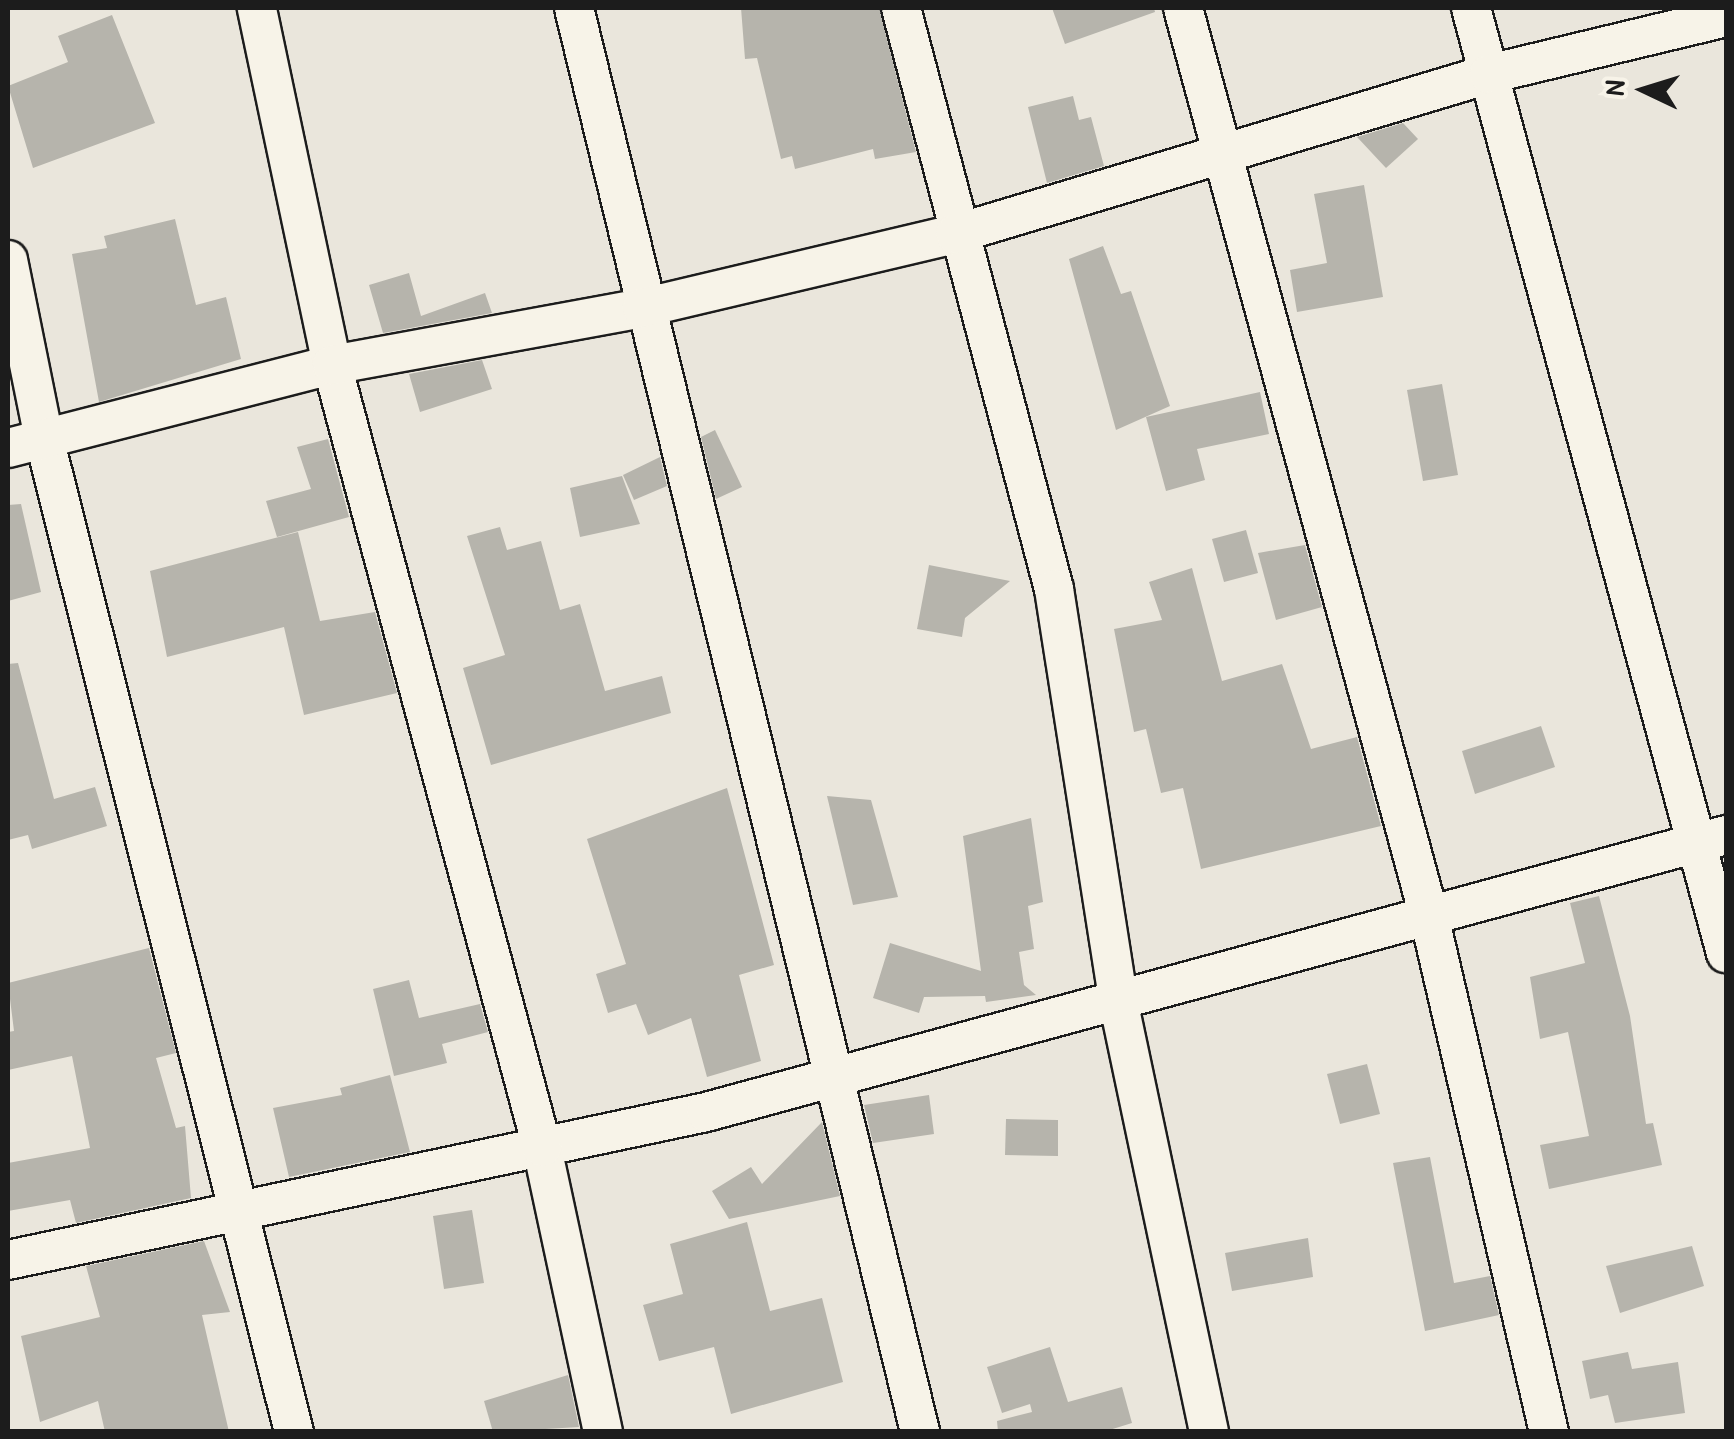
<!DOCTYPE html>
<html>
<head>
<meta charset="utf-8">
<style>
  body { margin:0 }
  #map { position:relative; width:1734px; height:1439px; overflow:hidden; background:#eae6dc; font-family:"Patrick Hand",sans-serif }
  div>[style] { position:absolute }
  .building>* { inset:0; background:#b6b4ac }
  .roads { filter:drop-shadow(2px 0 #1c1c1c) drop-shadow(-2px 0 #1c1c1c) drop-shadow(0 2px #1c1c1c) drop-shadow(0 -2px #1c1c1c) }
  .street>* { height:38px; margin:-19px; padding:0 19px; transform-origin:19px; border-radius:19px; background:#f7f3e8 }
  span { translate:-50% -50%; white-space:nowrap; text-align:center; line-height:1.15; -webkit-text-stroke:8px #f7f3e8; paint-order:stroke }
  .frame { position:absolute; inset:0; border:10px solid #1c1c1c; pointer-events:none }
  .north { position:absolute; left:1594px; top:40px; width:100px; height:100px; -webkit-text-stroke:8px #f7f3e8; paint-order:stroke; rotate:274deg; font-size:28px; font-weight:700; line-height:40px; text-align:center; color:#1c1c1c }
  .north::after { content:''; display:block; margin:auto; width:35px; height:45px; background:#1c1c1c; clip-path:polygon(50% 0,100% 100%,50% 72%,0 100%) }
</style>
</head>
<body>
<div id="map">
  <div class="building">
    <i style="clip-path:polygon(741px 8px,879px 8px,916px 152px,875px 159px,873px 149px,795px 169px,792px 156px,781px 159px,757px 58px,745px 59px)"></i>
    <i style="clip-path:polygon(1052px 8px,1154px 8px,1155px 12px,1065px 44px)"></i>
    <i style="clip-path:polygon(112px 15px,155px 123px,33px 168px,8px 86px,68px 62px,58px 36px)"></i>
    <i style="clip-path:polygon(1073px 96px,1079px 120px,1091px 117px,1104px 166px,1047px 183px,1028px 107px)"></i>
    <i style="clip-path:polygon(1403px 123px,1418px 139px,1386px 168px,1357px 137px)"></i>
    <i style="clip-path:polygon(1364px 185px,1383px 297px,1297px 312px,1290px 270px,1327px 263px,1314px 194px)"></i>
    <i style="clip-path:polygon(175px 219px,196px 305px,226px 297px,241px 359px,99px 402px,72px 254px,107px 248px,104px 236px)"></i>
    <i style="clip-path:polygon(1103px 246px,1121px 294px,1131px 291px,1170px 406px,1116px 430px,1069px 259px)"></i>
    <i style="clip-path:polygon(409px 273px,421px 316px,485px 293px,492px 313px,383px 333px,369px 285px)"></i>
    <i style="clip-path:polygon(482px 360px,492px 389px,420px 412px,409px 374px)"></i>
    <i style="clip-path:polygon(1442px 384px,1458px 475px,1423px 481px,1407px 390px)"></i>
    <i style="clip-path:polygon(1260px 392px,1269px 434px,1197px 449px,1205px 480px,1166px 491px,1146px 417px)"></i>
    <i style="clip-path:polygon(715px 430px,742px 487px,716px 499px,701px 437px)"></i>
    <i style="clip-path:polygon(328px 439px,349px 517px,277px 537px,266px 501px,311px 489px,297px 447px)"></i>
    <i style="clip-path:polygon(660px 457px,667px 486px,634px 500px,623px 475px)"></i>
    <i style="clip-path:polygon(622px 476px,640px 524px,580px 537px,570px 488px)"></i>
    <i style="clip-path:polygon(21px 504px,41px 592px,8px 601px,8px 505px)"></i>
    <i style="clip-path:polygon(500px 527px,507px 550px,541px 541px,560px 610px,580px 604px,605px 691px,662px 676px,671px 713px,491px 765px,463px 668px,505px 655px,467px 536px)"></i>
    <i style="clip-path:polygon(1246px 530px,1258px 573px,1224px 582px,1212px 539px)"></i>
    <i style="clip-path:polygon(298px 532px,320px 621px,375px 612px,397px 693px,304px 715px,284px 627px,167px 657px,150px 571px)"></i>
    <i style="clip-path:polygon(1305px 545px,1322px 607px,1276px 620px,1258px 553px)"></i>
    <i style="clip-path:polygon(929px 565px,1010px 581px,965px 618px,962px 637px,917px 629px)"></i>
    <i style="clip-path:polygon(1192px 568px,1222px 681px,1282px 664px,1311px 749px,1357px 737px,1381px 826px,1201px 869px,1183px 788px,1161px 793px,1146px 729px,1134px 732px,1114px 629px,1162px 620px,1149px 582px)"></i>
    <i style="clip-path:polygon(18px 663px,54px 799px,95px 787px,107px 826px,32px 849px,28px 835px,8px 840px,8px 664px)"></i>
    <i style="clip-path:polygon(1541px 726px,1555px 767px,1475px 794px,1462px 751px)"></i>
    <i style="clip-path:polygon(727px 788px,774px 965px,739px 975px,761px 1061px,707px 1077px,691px 1018px,648px 1035px,636px 1004px,608px 1013px,596px 974px,626px 964px,587px 839px)"></i>
    <i style="clip-path:polygon(827px 796px,871px 800px,898px 897px,853px 905px)"></i>
    <i style="clip-path:polygon(1031px 818px,1043px 902px,1028px 906px,1034px 949px,1019px 952px,1024px 985px,1036px 995px,986px 1002px,985px 996px,924px 997px,919px 1013px,873px 998px,890px 943px,981px 971px,963px 836px)"></i>
    <i style="clip-path:polygon(1599px 896px,1630px 1016px,1646px 1124px,1653px 1123px,1662px 1165px,1549px 1189px,1540px 1145px,1589px 1136px,1568px 1032px,1540px 1039px,1530px 977px,1585px 963px,1570px 903px)"></i>
    <i style="clip-path:polygon(149px 948px,176px 1053px,156px 1058px,176px 1128px,185px 1126px,191px 1198px,76px 1223px,70px 1200px,8px 1211px,8px 1163px,90px 1148px,72px 1056px,8px 1070px,8px 1032px,14px 1031px,8px 983px)"></i>
    <i style="clip-path:polygon(409px 980px,419px 1018px,480px 1004px,488px 1032px,442px 1044px,447px 1063px,394px 1076px,373px 989px)"></i>
    <i style="clip-path:polygon(1367px 1064px,1380px 1114px,1340px 1124px,1327px 1074px)"></i>
    <i style="clip-path:polygon(390px 1075px,410px 1152px,289px 1177px,273px 1108px,342px 1095px,340px 1088px)"></i>
    <i style="clip-path:polygon(929px 1095px,934px 1134px,873px 1143px,864px 1105px)"></i>
    <i style="clip-path:polygon(1006px 1119px,1058px 1120px,1058px 1156px,1005px 1155px)"></i>
    <i style="clip-path:polygon(822px 1122px,840px 1196px,729px 1219px,712px 1191px,751px 1167px,762px 1184px)"></i>
    <i style="clip-path:polygon(1430px 1157px,1454px 1283px,1490px 1276px,1499px 1315px,1425px 1331px,1393px 1163px)"></i>
    <i style="clip-path:polygon(472px 1210px,484px 1283px,444px 1289px,433px 1216px)"></i>
    <i style="clip-path:polygon(747px 1222px,770px 1311px,822px 1298px,843px 1382px,731px 1414px,714px 1347px,659px 1361px,643px 1305px,683px 1294px,670px 1244px)"></i>
    <i style="clip-path:polygon(1308px 1238px,1313px 1277px,1232px 1291px,1225px 1253px)"></i>
    <i style="clip-path:polygon(204px 1241px,230px 1312px,202px 1315px,229px 1432px,105px 1432px,98px 1401px,40px 1422px,21px 1336px,100px 1317px,86px 1266px)"></i>
    <i style="clip-path:polygon(1692px 1246px,1704px 1286px,1620px 1313px,1606px 1266px)"></i>
    <i style="clip-path:polygon(1050px 1347px,1068px 1402px,1122px 1387px,1132px 1423px,1103px 1432px,998px 1432px,997px 1421px,1032px 1412px,1030px 1404px,1002px 1413px,987px 1367px)"></i>
    <i style="clip-path:polygon(1628px 1352px,1632px 1369px,1678px 1362px,1685px 1413px,1615px 1423px,1608px 1395px,1590px 1399px,1582px 1361px)"></i>
    <i style="clip-path:polygon(568px 1375px,579px 1427px,493px 1432px,484px 1401px)"></i>
  </div>
  <div class="roads">
    <div class="street">
      <i style="left:574px;top:8px;width:1465px;rotate:76.34deg"></i>
      <i style="left:901px;top:8px;width:601px;rotate:75.25deg"></i>
      <i style="left:1054px;top:589px;width:416px;rotate:81.1deg"></i>
      <i style="left:1118px;top:1000px;width:441px;rotate:78.1deg"></i>
      <i style="left:1183px;top:8px;width:941px;rotate:74.84deg"></i>
      <i style="left:1429px;top:916px;width:530px;rotate:76.91deg"></i>
      <i style="left:1471px;top:8px;width:979px;rotate:74.9deg"></i>
      <i style="left:8px;top:260px;width:182px;rotate:78.6deg"></i>
      <i style="left:44px;top:438px;width:1025px;rotate:75.88deg"></i>
      <i style="left:8px;top:448px;width:334px;rotate:-14.4deg"></i>
      <i style="left:332px;top:365px;width:365px;rotate:-101.9deg"></i>
      <i style="left:8px;top:1260px;width:714px;rotate:-11.97deg"></i>
      <i style="left:706px;top:1112px;width:1057px;rotate:-15.19deg"></i>
      <i style="left:603px;top:1432px;width:291px;rotate:-102.1deg"></i>
      <i style="left:542px;top:1147px;width:810px;rotate:-105.03deg"></i>
      <i style="left:332px;top:365px;width:315px;rotate:-10.4deg"></i>
      <i style="left:642px;top:308px;width:322px;rotate:-13.3deg"></i>
      <i style="left:955px;top:234px;width:557px;rotate:-16.68deg"></i>
      <i style="left:1489px;top:74px;width:244px;rotate:-13.5deg"></i>
    </div>
  </div>
  <div class="frame"></div>
  <div class="north">N</div>
</div>
</body>
</html>
